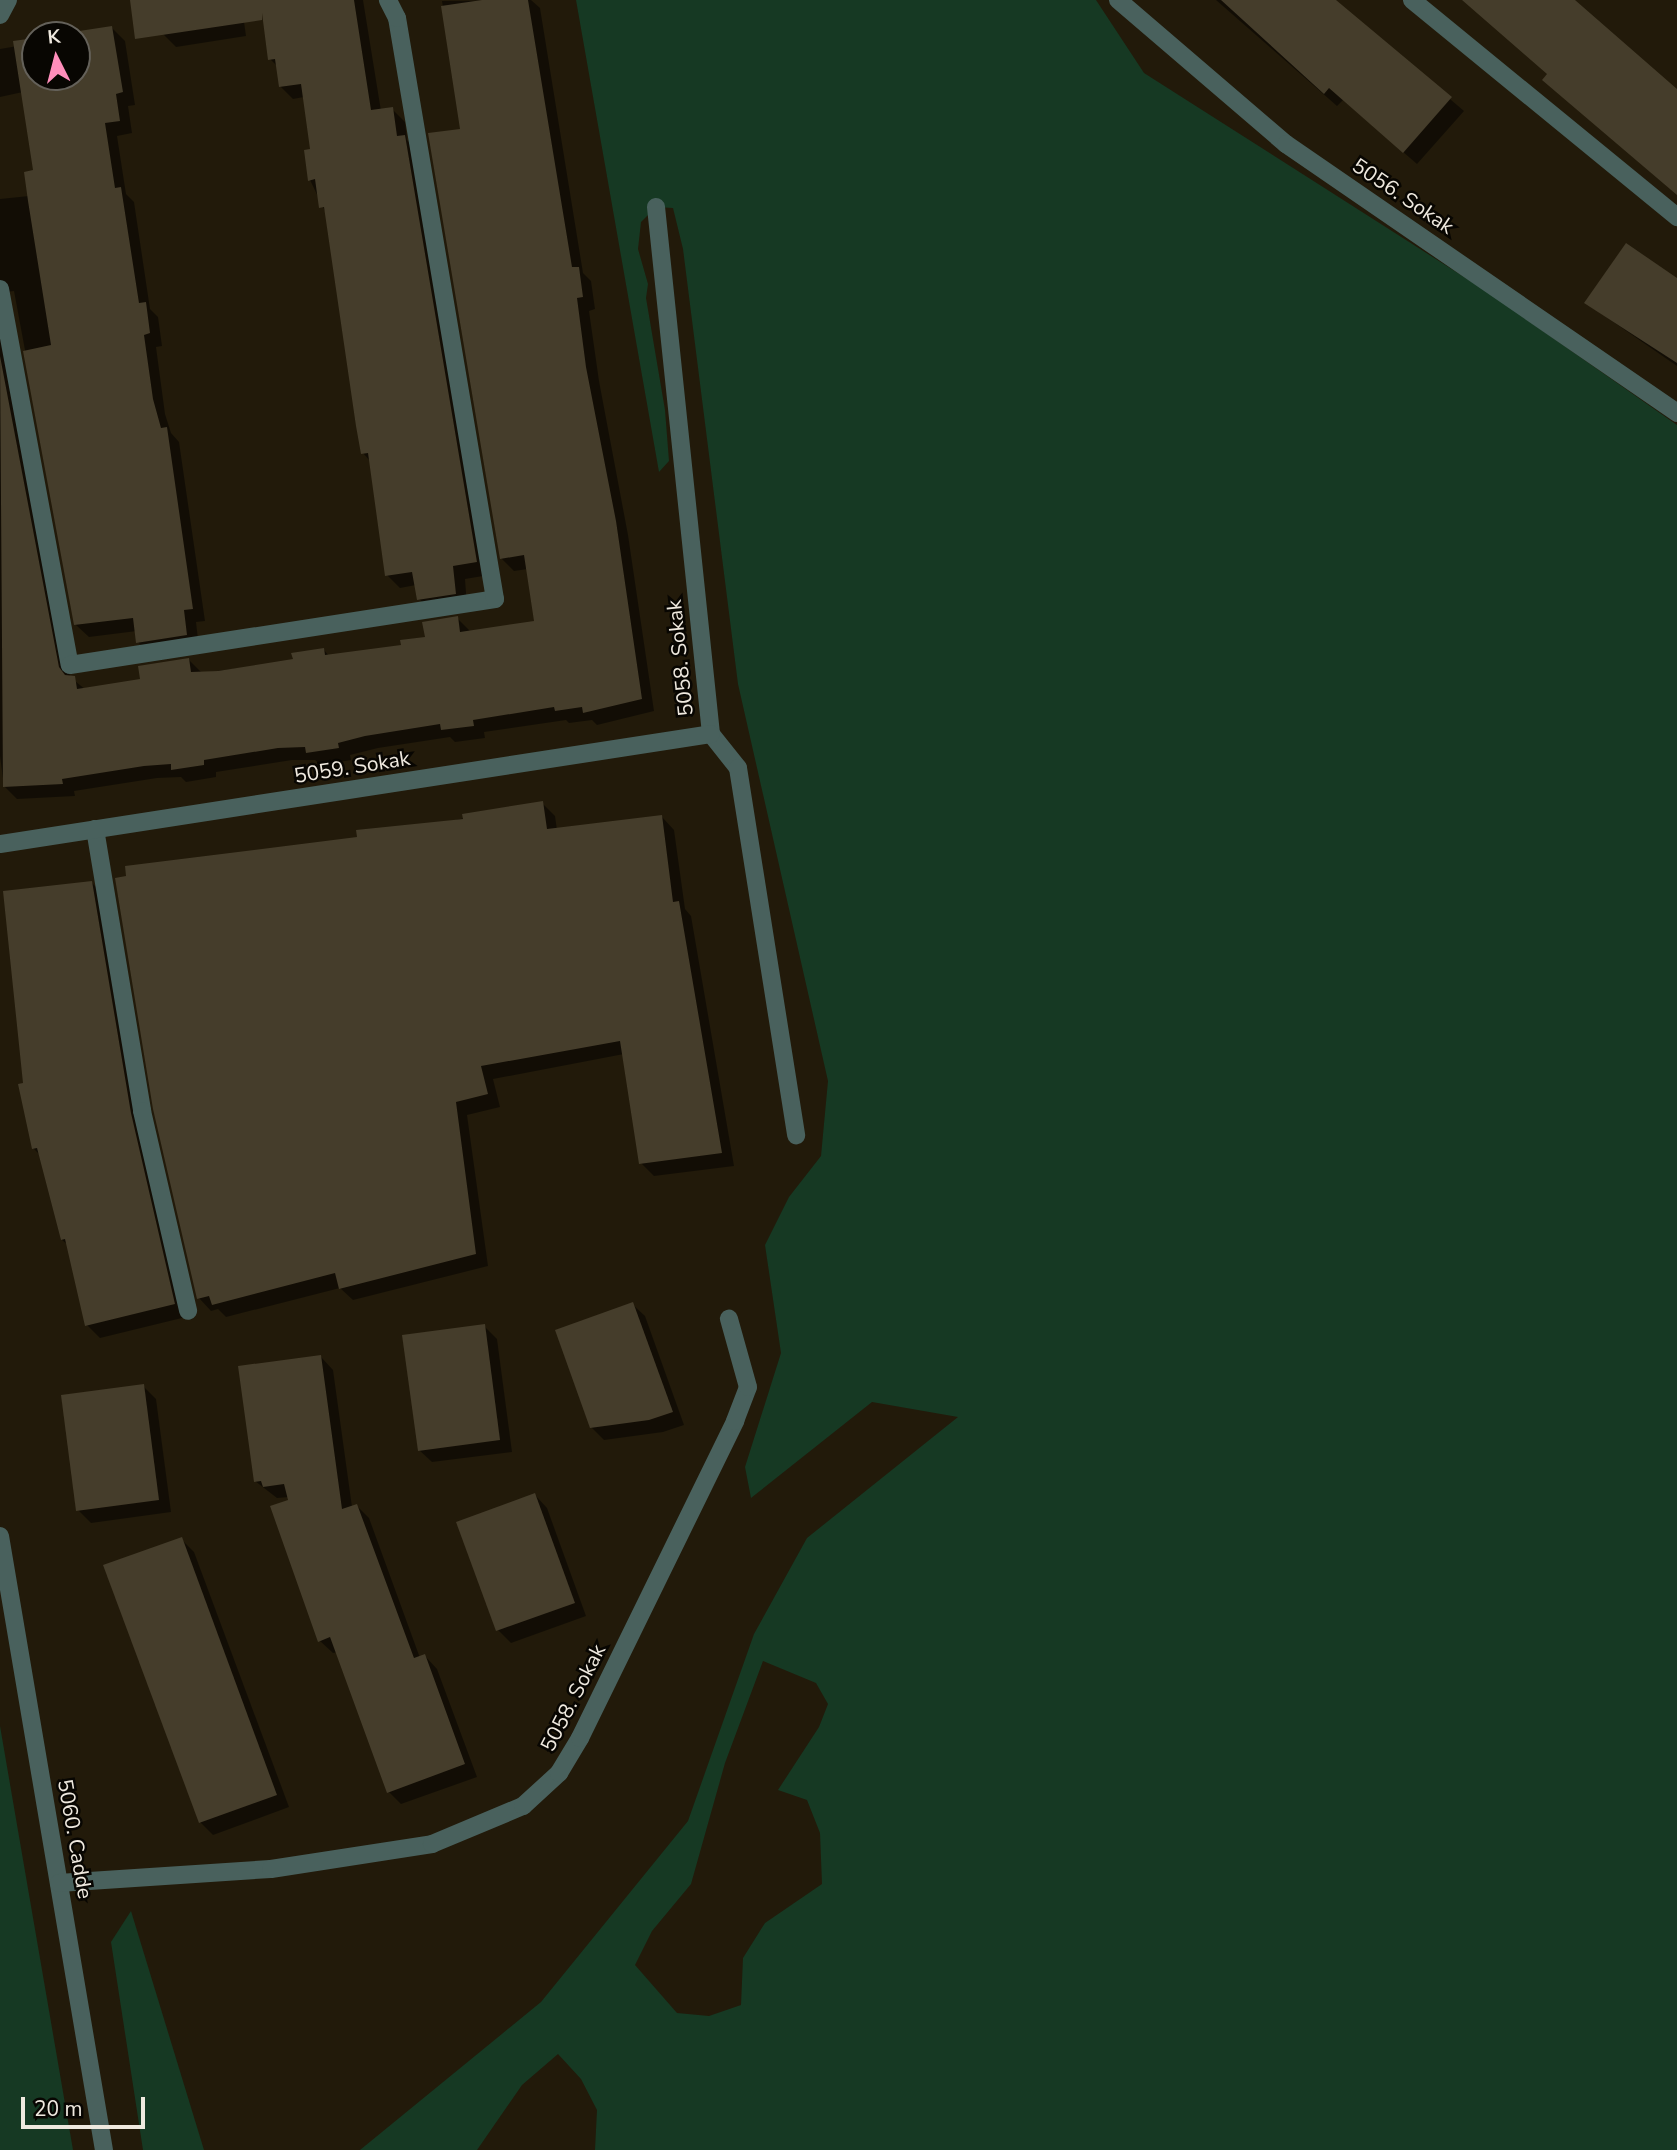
<!DOCTYPE html>
<html>
<head>
<meta charset="utf-8">
<style>
  body { margin:0 }
  #map { position:relative; width:1677px; height:2150px; overflow:hidden; background:#221a0a; font-family:"Nunito Sans",sans-serif }
  div>[style] { position:absolute }
  .green>* { inset:0; background:#163923 }
  .shadow>* { inset:0; background:#0007 }
  .building>* { inset:0; background:#453d2b }
  .street>* { height:18px; margin:-9px; padding:0 9px; transform-origin:9px; border-radius:9px; background:#49615d }
  span { translate:-50% -50%; white-space:nowrap; text-align:center; line-height:1.15; -webkit-text-stroke:5px #080602; paint-order:stroke }
  .street-label { font-size:21px; color:#efe9df }
  .north { position:absolute; left:21px; top:21px; width:70px; height:70px; box-sizing:border-box; background:#080602; border:2px solid #64615a; border-radius:50%; rotate:354deg; font-size:19px; font-weight:700; line-height:28px; text-align:center; color:#efe9df }
  .north::after { content:''; display:block; margin:auto; width:24px; height:32px; background:#ff8ebb; clip-path:polygon(50% 0,100% 100%,50% 72%,0 100%) }
  .scale { position:absolute; left:21px; top:2097px; width:124px; height:32px; box-sizing:border-box; border:4px solid #efe9df; border-top:0; padding-left:9px; font-size:21px; line-height:24px; white-space:nowrap; color:#efe9df; -webkit-text-stroke:5px #080602; paint-order:stroke }
</style>
</head>
<body>
<div id="map">
  <div class="green">
    <i style="clip-path:polygon(evenodd,576px 0,1096px 0,1144px 73px,1486px 291px,1677px 425px,1677px 2150px,595px 2150px,597px 2110px,581px 2079px,558px 2054px,522px 2085px,477px 2150px,360px 2150px,541px 2002px,688px 1821px,754px 1634px,807px 1538px,958px 1417px,872px 1402px,751px 1498px,745px 1467px,781px 1353px,765px 1245px,789px 1197px,821px 1156px,828px 1081px,738px 684px,683px 249px,673px 208px,656px 207px,641px 222px,638px 249px,648px 284px,646px 298px,665px 410px,669px 461px,659px 472px,576px 0,763px 1661px,816px 1683px,828px 1704px,819px 1727px,778px 1790px,807px 1800px,820px 1833px,822px 1884px,765px 1923px,743px 1958px,741px 2005px,709px 2016px,677px 2013px,635px 1965px,652px 1931px,691px 1884px,725px 1763px,763px 1661px)"></i>
    <i style="clip-path:polygon(0 1726px,73px 2150px,0 2150px)"></i>
    <i style="clip-path:polygon(131px 1911px,204px 2150px,143px 2150px,111px 1942px)"></i>
  </div>
  <div class="shadow">
    <i style="clip-path:polygon(166px 0,241px 0,246px 36px,176px 47px,163px 34px)"></i>
    <i style="clip-path:polygon(262px 0,363px 0,381px 111px,392px 109px,405px 122px,407px 140px,417px 150px,489px 575px,465px 579px,467px 606px,432px 611px,419px 599px,416px 585px,400px 588px,387px 575px,370px 461px,363px 453px,326px 213px,310px 180px,312px 150px,304px 97px,293px 99px,280px 86px,278px 67px,270px 59px)"></i>
    <i style="clip-path:polygon(531px 0,540px 8px,583px 273px,591px 281px,595px 309px,589px 311px,599px 381px,628px 535px,654px 711px,597px 725px,592px 720px,569px 723px,566px 720px,484px 732px,485px 738px,455px 742px,450px 737px,378px 748px,350px 755px,351px 760px,321px 765px,315px 760px,292px 760px,216px 772px,216px 777px,186px 782px,181px 777px,157px 778px,74px 791px,75px 796px,17px 799px,4px 786px,0 756px,0 199px,29px 196px,35px 172px,23px 92px,0 97px,0 49px,35px 43px,35px 77px,77px 77px,76px 35px,112px 28px,125px 41px,135px 105px,128px 106px,132px 133px,117px 136px,126px 194px,134px 202px,150px 309px,158px 317px,162px 346px,156px 347px,165px 414px,171px 433px,179px 442px,205px 621px,196px 622px,199px 648px,150px 655px,138px 642px,137px 631px,89px 637px,76px 625px,14px 291px,6px 292px,1px 305px,70px 677px,86px 690px,142px 681px,189px 660px,202px 673px,295px 661px,324px 650px,329px 656px,403px 646px,427px 639px,457px 618px,470px 631px,536px 622px,528px 569px,514px 571px,501px 558px,462px 131px,442px 1px)"></i>
    <i style="clip-path:polygon(1216px 0,1334px 0,1464px 111px,1417px 164px,1343px 100px,1337px 106px)"></i>
    <i style="clip-path:polygon(1677px 280px,1677px 366px,1586px 303px)"></i>
    <i style="clip-path:polygon(542px 803px,555px 816px,557px 830px,662px 817px,674px 830px,685px 909px,691px 916px,734px 1166px,654px 1176px,641px 1163px,624px 1054px,493px 1079px,500px 1107px,467px 1115px,488px 1266px,353px 1300px,340px 1288px,226px 1317px,218px 1309px,211px 1311px,199px 1298px,359px 839px)"></i>
    <i style="clip-path:polygon(91px 882px,104px 895px,186px 1317px,100px 1338px,87px 1325px,68px 1245px,62px 1240px,41px 1156px,33px 1148px,25px 1084px)"></i>
    <i style="clip-path:polygon(632px 1304px,645px 1316px,684px 1425px,663px 1432px,604px 1440px,591px 1427px)"></i>
    <i style="clip-path:polygon(484px 1326px,497px 1339px,512px 1452px,432px 1462px,419px 1450px)"></i>
    <i style="clip-path:polygon(321px 1357px,333px 1370px,352px 1507px,357px 1506px,369px 1518px,420px 1658px,425px 1656px,437px 1669px,477px 1777px,401px 1804px,389px 1792px,338px 1652px,333px 1653px,320px 1641px,289px 1497px,277px 1498px,255px 1481px)"></i>
    <i style="clip-path:polygon(143px 1386px,156px 1399px,171px 1512px,91px 1523px,78px 1510px)"></i>
    <i style="clip-path:polygon(535px 1495px,547px 1508px,586px 1616px,511px 1643px,498px 1630px)"></i>
    <i style="clip-path:polygon(181px 1539px,194px 1552px,289px 1807px,213px 1835px,200px 1822px)"></i>
  </div>
  <div class="building">
    <i style="clip-path:polygon(130px 0,354px 0,371px 110px,393px 107px,397px 136px,405px 135px,477px 562px,453px 566px,456px 594px,417px 600px,412px 572px,385px 576px,368px 453px,361px 454px,356px 426px,324px 207px,319px 208px,315px 179px,308px 181px,304px 150px,310px 149px,301px 84px,279px 87px,275px 59px,268px 60px,262px 13px,262px 20px,135px 39px)"></i>
    <i style="clip-path:polygon(482px 0,528px 0,572px 267px,579px 267px,583px 297px,577px 298px,586px 367px,616px 521px,642px 699px,583px 713px,582px 707px,555px 711px,554px 707px,473px 720px,474px 726px,441px 730px,440px 724px,365px 736px,338px 743px,339px 748px,306px 753px,305px 747px,278px 748px,204px 760px,204px 765px,171px 770px,171px 764px,144px 766px,62px 779px,63px 784px,3px 787px,0 356px,59px 667px,65px 675px,75px 676px,77px 689px,140px 679px,138px 666px,189px 658px,191px 672px,218px 671px,293px 659px,291px 653px,324px 648px,325px 655px,401px 645px,400px 640px,425px 637px,422px 622px,458px 616px,460px 632px,534px 621px,524px 555px,500px 559px,428px 133px,460px 129px,441px 6px)"></i>
    <i style="clip-path:polygon(1221px 0,1336px 0,1452px 97px,1403px 153px,1329px 88px,1324px 94px)"></i>
    <i style="clip-path:polygon(1462px 0,1575px 0,1677px 89px,1677px 195px,1542px 80px,1547px 74px)"></i>
    <i style="clip-path:polygon(112px 26px,123px 92px,116px 94px,120px 121px,105px 123px,115px 188px,121px 187px,139px 303px,146px 302px,150px 333px,144px 335px,153px 399px,161px 428px,167px 427px,193px 609px,184px 610px,187px 635px,136px 643px,133px 618px,74px 625px,23px 351px,51px 345px,28px 201px,24px 172px,33px 170px,13px 41px,35px 38px,35px 77px,77px 77px,77px 35px,53px 35px)"></i>
    <i style="clip-path:polygon(1626px 243px,1677px 278px,1677px 363px,1584px 303px)"></i>
    <i style="clip-path:polygon(543px 801px,547px 829px,662px 815px,673px 902px,679px 901px,722px 1153px,639px 1164px,620px 1041px,481px 1066px,488px 1094px,456px 1102px,476px 1254px,339px 1289px,335px 1273px,212px 1305px,209px 1296px,197px 1299px,153px 1109px,115px 878px,126px 876px,125px 866px,357px 837px,356px 830px,463px 819px,462px 814px)"></i>
    <i style="clip-path:polygon(92px 881px,131px 1113px,175px 1304px,85px 1326px,65px 1239px,61px 1240px,37px 1148px,32px 1149px,18px 1084px,23px 1083px,3px 891px)"></i>
    <i style="clip-path:polygon(633px 1302px,673px 1412px,649px 1420px,590px 1428px,555px 1330px)"></i>
    <i style="clip-path:polygon(485px 1324px,500px 1440px,418px 1451px,402px 1335px)"></i>
    <i style="clip-path:polygon(321px 1355px,342px 1509px,357px 1504px,414px 1658px,425px 1654px,465px 1764px,387px 1793px,330px 1637px,318px 1642px,270px 1506px,288px 1500px,284px 1484px,263px 1487px,261px 1481px,254px 1482px,238px 1366px)"></i>
    <i style="clip-path:polygon(144px 1384px,159px 1500px,76px 1511px,61px 1395px)"></i>
    <i style="clip-path:polygon(535px 1493px,575px 1603px,496px 1631px,456px 1522px)"></i>
    <i style="clip-path:polygon(182px 1537px,277px 1795px,199px 1823px,103px 1565px)"></i>
  </div>
  <div class="street">
    <i style="left:1118px;top:0;width:221px;rotate:40.6deg"></i>
    <i style="left:1286px;top:144px;width:475px;rotate:34.5deg"></i>
    <i style="left:1412px;top:0;width:343px;rotate:39.3deg"></i>
    <i style="left:0;top:15px;width:17px;rotate:-62deg"></i>
    <i style="left:656px;top:207px;width:530px;rotate:84.04deg"></i>
    <i style="left:711px;top:734px;width:43px;rotate:51.5deg"></i>
    <i style="left:738px;top:768px;width:372px;rotate:81deg"></i>
    <i style="left:0;top:289px;width:382px;rotate:79.5deg"></i>
    <i style="left:70px;top:665px;width:430px;rotate:-8.8deg"></i>
    <i style="left:495px;top:599px;width:589px;rotate:-99.57deg"></i>
    <i style="left:397px;top:18px;width:20px;rotate:-117deg"></i>
    <i style="left:95px;top:829px;width:286px;rotate:80.5deg"></i>
    <i style="left:142px;top:1111px;width:205px;rotate:77deg"></i>
    <i style="left:0;top:844px;width:719px;rotate:-8.79deg"></i>
    <i style="left:0;top:1536px;width:623px;rotate:80.39deg"></i>
    <i style="left:59px;top:1883px;width:212px;rotate:-3.8deg"></i>
    <i style="left:271px;top:1869px;width:163px;rotate:-8.8deg"></i>
    <i style="left:432px;top:1844px;width:99px;rotate:-22.7deg"></i>
    <i style="left:523px;top:1806px;width:49px;rotate:-42.5deg"></i>
    <i style="left:559px;top:1773px;width:41px;rotate:-59deg"></i>
    <i style="left:580px;top:1738px;width:353px;rotate:-63.9deg"></i>
    <i style="left:735px;top:1421px;width:36px;rotate:-69deg"></i>
    <i style="left:748px;top:1387px;width:71px;rotate:-105.6deg"></i>
  </div>
  <div class="street-label">
    <span style="left:1403px;top:196px;rotate:34deg">5056. Sokak</span>
    <span style="left:680px;top:658px;rotate:-96deg">5058. Sokak</span>
    <span style="left:352px;top:767px;rotate:-9deg">5059. Sokak</span>
    <span style="left:573px;top:1698px;rotate:-63deg">5058. Sokak</span>
    <span style="left:75px;top:1839px;rotate:80deg">5060. Cadde</span>
  </div>
  <div class="north">K</div>
  <div class="scale">20 m</div>
</div>
</body>
</html>
